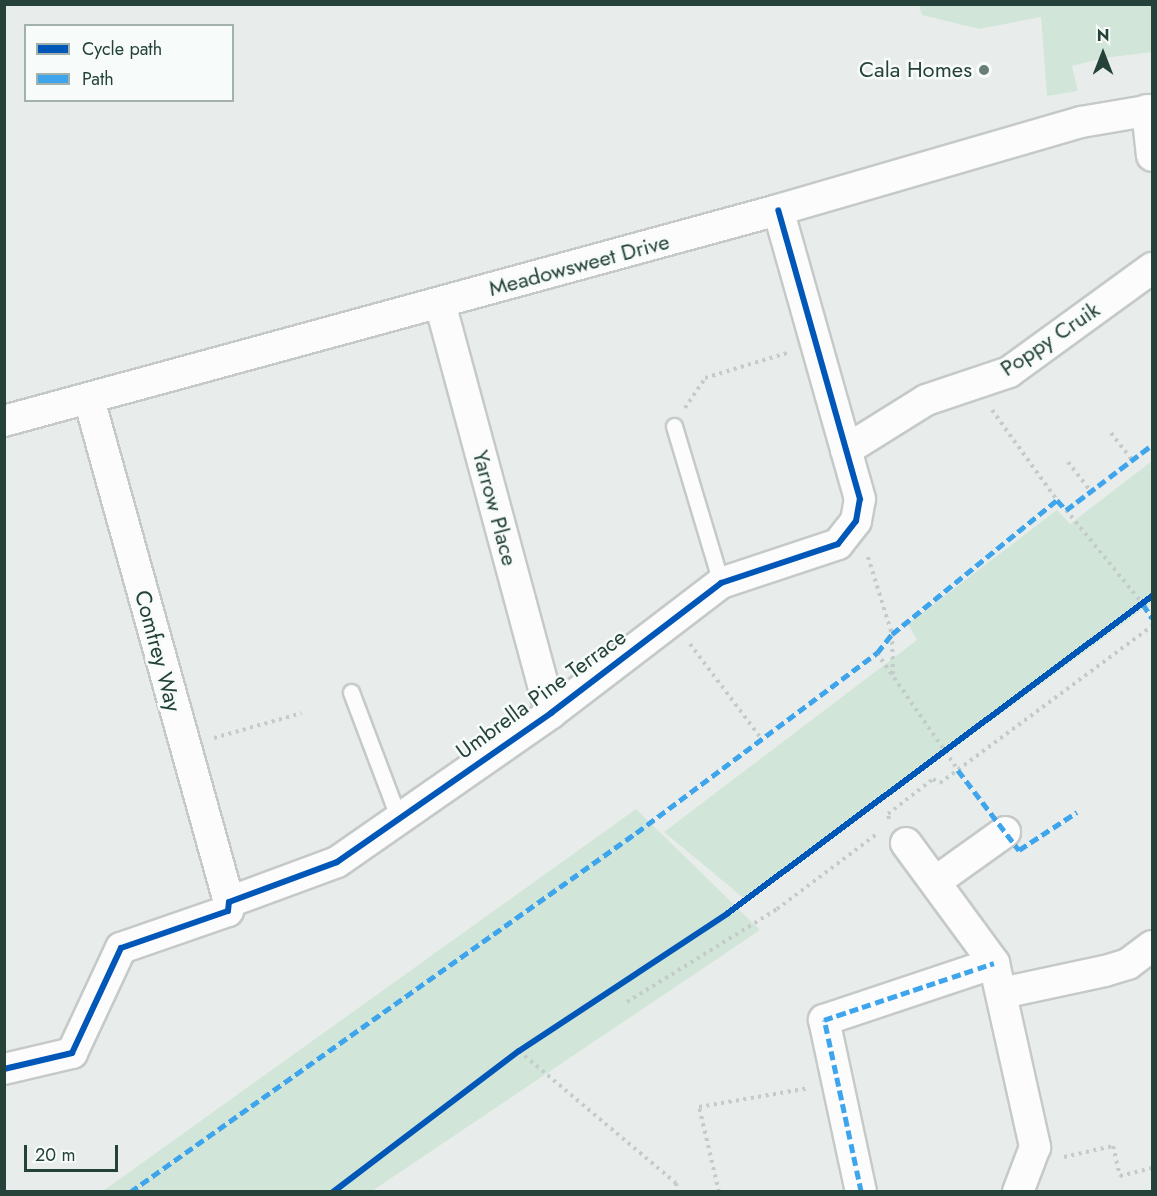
<!DOCTYPE html>
<html>
<head>
<meta charset="utf-8">
<style>
  body { margin:0 }
  #map { position:relative; width:1157px; height:1196px; overflow:hidden; background:#e8edeb; font-family:Jost,sans-serif }
  div>[style] { position:absolute }
  .green>* { inset:0; background:#d1e6d8 }
  .path>* { height:4px; margin-top:-2px; transform-origin:0; background:repeating-linear-gradient(90deg,#c3ccca 0 3px,transparent 0 7.5px) }
  .roads { filter:drop-shadow(2px 0 #c5cac8) drop-shadow(-2px 0 #c5cac8) drop-shadow(0 2px #c5cac8) drop-shadow(0 -2px #c5cac8) }
  .service>* { height:15px; margin:-7.5px; padding:0 7.5px; transform-origin:7.5px; border-radius:7.5px; background:#fcfcfc }
  .minor>* { height:30px; margin:-15px; padding:0 15px; transform-origin:15px; border-radius:15px; background:#fcfcfc }
  .quiet>* { height:4.5px; margin-top:-2.25px; transform-origin:0; background:repeating-linear-gradient(90deg,#3ea4ec 0 9px,transparent 0 13.5px) }
  .cycleway>* { height:6px; margin:-3px; padding:0 3px; transform-origin:3px; border-radius:3px; background:#0057b8 }
  .dots>* { width:16px; height:16px; translate:-50% -50%; box-sizing:border-box; border:3px solid #f7fbf9; border-radius:50% }
  span { translate:-50% -50%; white-space:nowrap; text-align:center; line-height:1.15; -webkit-text-stroke:5px #f7fbf9; paint-order:stroke }
  .poi-label { font-size:22px; color:#24423a }
  .right { translate:-100% -50%; text-align:right }
  .street-label { font-size:22px; color:#24423a }
  .frame { position:absolute; inset:0; border:6px solid #24423a; pointer-events:none }
  .legend { position:absolute; left:24px; top:24px; width:210px; height:78px; box-sizing:border-box; background:#f7fbf9; border:2px solid #a3b1ad; margin:0; padding:8px 10px; list-style:none; font-size:18px; color:#24423a }
  .legend li { display:flex; align-items:center; gap:12px; height:30px }
  .legend b { width:30px; border:2px solid #a3b1ad }
  .north { position:absolute; left:1073px; top:24px; width:60px; height:60px; -webkit-text-stroke:4px #f7fbf9; paint-order:stroke; rotate:0deg; font-size:16px; font-weight:700; line-height:24px; text-align:center; color:#24423a }
  .north::after { content:''; display:block; margin:auto; width:21px; height:27px; background:#24423a; clip-path:polygon(50% 0,100% 100%,50% 72%,0 100%) }
  .scale { position:absolute; left:24px; top:1145px; width:94px; height:27px; box-sizing:border-box; border:3px solid #24423a; border-top:0; padding-left:8px; font-size:18px; line-height:21px; white-space:nowrap; color:#24423a; -webkit-text-stroke:4px #f7fbf9; paint-order:stroke }
</style>
</head>
<body>
<div id="map">
  <div class="green">
    <i style="clip-path:polygon(919px 5px,1152px 5px,1152px 52px,1104px 58px,1072px 66px,1078px 91px,1047px 96px,1041px 17px,979px 29px,922px 15px)"></i>
    <i style="clip-path:polygon(1152px 461px,1152px 602px,747px 901px,664px 832px,917px 640px,908px 624px,1057px 510px,1070px 524px)"></i>
    <i style="clip-path:polygon(636px 809px,760px 930px,372px 1191px,103px 1191px)"></i>
  </div>
  <div class="path">
    <i style="left:685px;top:408px;width:36px;rotate:-56deg"></i>
    <i style="left:705px;top:378px;width:86px;rotate:-17deg"></i>
    <i style="left:992px;top:410px;width:111px;rotate:54.2deg"></i>
    <i style="left:1111px;top:433px;width:34px;rotate:52deg"></i>
    <i style="left:1068px;top:462px;width:37px;rotate:52deg"></i>
    <i style="left:1066px;top:510px;width:122px;rotate:50.7deg"></i>
    <i style="left:868px;top:557px;width:81px;rotate:72.7deg"></i>
    <i style="left:892px;top:634px;width:44px;rotate:88.7deg"></i>
    <i style="left:690px;top:644px;width:116px;rotate:53deg"></i>
    <i style="left:877px;top:653px;width:142px;rotate:55.3deg"></i>
    <i style="left:214px;top:738px;width:91px;rotate:-15.9deg"></i>
    <i style="left:889px;top:819px;width:5px;rotate:-101deg"></i>
    <i style="left:888px;top:814px;width:57px;rotate:-37.9deg"></i>
    <i style="left:933px;top:779px;width:8px;rotate:30deg"></i>
    <i style="left:940px;top:783px;width:264px;rotate:-36.5deg"></i>
    <i style="left:627px;top:1002px;width:176px;rotate:-31.8deg"></i>
    <i style="left:777px;top:909px;width:125px;rotate:-36.9deg"></i>
    <i style="left:519px;top:1051px;width:205px;rotate:40.1deg"></i>
    <i style="left:676px;top:1183px;width:9px;rotate:84deg"></i>
    <i style="left:1064px;top:1157px;width:50px;rotate:-12.7deg"></i>
    <i style="left:1113px;top:1146px;width:31px;rotate:77deg"></i>
    <i style="left:1120px;top:1176px;width:33px;rotate:-14deg"></i>
    <i style="left:719px;top:1192px;width:87px;rotate:-103.2deg"></i>
    <i style="left:699px;top:1107px;width:112px;rotate:-9.8deg"></i>
  </div>
  <div class="roads">
    <div class="service">
      <i style="left:674px;top:426px;width:164px;rotate:73.3deg"></i>
      <i style="left:351px;top:692px;width:136px;rotate:69.3deg"></i>
    </div>
    <div class="minor">
      <i style="left:1147px;top:110px;width:46px;rotate:83.8deg"></i>
      <i style="left:440px;top:303px;width:425px;rotate:74.9deg"></i>
      <i style="left:89px;top:399px;width:522px;rotate:74.45deg"></i>
      <i style="left:4px;top:421px;width:802px;rotate:-15.25deg"></i>
      <i style="left:778px;top:210px;width:316px;rotate:-16.2deg"></i>
      <i style="left:1081px;top:122px;width:72px;rotate:-9.6deg"></i>
      <i style="left:846px;top:450px;width:94px;rotate:-32deg"></i>
      <i style="left:926px;top:400px;width:88px;rotate:-18.6deg"></i>
      <i style="left:1009px;top:372px;width:177px;rotate:-36deg"></i>
      <i style="left:906px;top:843px;width:149px;rotate:53.7deg"></i>
      <i style="left:994px;top:963px;width:189px;rotate:77.4deg"></i>
      <i style="left:1035px;top:1147px;width:48px;rotate:110.7deg"></i>
      <i style="left:935px;top:882px;width:86px;rotate:-35.5deg"></i>
      <i style="left:1002px;top:993px;width:105px;rotate:-12.1deg"></i>
      <i style="left:1105px;top:971px;width:24px;rotate:-17deg"></i>
      <i style="left:1128px;top:964px;width:30px;rotate:-37deg"></i>
      <i style="left:4px;top:1069px;width:70px;rotate:-13.2deg"></i>
      <i style="left:72px;top:1053px;width:116px;rotate:-65deg"></i>
      <i style="left:121px;top:948px;width:113px;rotate:-19.1deg"></i>
      <i style="left:228px;top:911px;width:9px;rotate:-84deg"></i>
      <i style="left:229px;top:902px;width:115px;rotate:-20.3deg"></i>
      <i style="left:337px;top:862px;width:261px;rotate:-34.8deg"></i>
      <i style="left:551px;top:713px;width:214px;rotate:-37.4deg"></i>
      <i style="left:721px;top:583px;width:123px;rotate:-18.4deg"></i>
      <i style="left:838px;top:544px;width:29px;rotate:-52deg"></i>
      <i style="left:856px;top:521px;width:22px;rotate:-80deg"></i>
      <i style="left:860px;top:499px;width:300px;rotate:-105.8deg"></i>
      <i style="left:861px;top:1192px;width:176px;rotate:-102.1deg"></i>
      <i style="left:824px;top:1020px;width:179px;rotate:-18.5deg"></i>
    </div>
  </div>
  <div class="quiet">
    <i style="left:1143px;top:604px;width:17px;rotate:57deg"></i>
    <i style="left:958px;top:770px;width:101px;rotate:52.7deg"></i>
    <i style="left:1019px;top:850px;width:69px;rotate:-33.2deg"></i>
    <i style="left:130px;top:1192px;width:620px;rotate:-35.36deg"></i>
    <i style="left:636px;top:833px;width:301px;rotate:-36.8deg"></i>
    <i style="left:877px;top:653px;width:24px;rotate:-52deg"></i>
    <i style="left:892px;top:634px;width:213px;rotate:-39.1deg"></i>
    <i style="left:1057px;top:500px;width:13px;rotate:48deg"></i>
    <i style="left:1066px;top:510px;width:108px;rotate:-37.1deg"></i>
    <i style="left:861px;top:1192px;width:176px;rotate:-102.1deg"></i>
    <i style="left:824px;top:1020px;width:179px;rotate:-18.5deg"></i>
  </div>
  <div class="cycleway">
    <i style="left:4px;top:1069px;width:70px;rotate:-13.2deg"></i>
    <i style="left:72px;top:1053px;width:116px;rotate:-65deg"></i>
    <i style="left:121px;top:948px;width:113px;rotate:-19.1deg"></i>
    <i style="left:228px;top:911px;width:9px;rotate:-84deg"></i>
    <i style="left:229px;top:902px;width:115px;rotate:-20.3deg"></i>
    <i style="left:337px;top:862px;width:261px;rotate:-34.8deg"></i>
    <i style="left:551px;top:713px;width:214px;rotate:-37.4deg"></i>
    <i style="left:721px;top:583px;width:123px;rotate:-18.4deg"></i>
    <i style="left:838px;top:544px;width:29px;rotate:-52deg"></i>
    <i style="left:856px;top:521px;width:22px;rotate:-80deg"></i>
    <i style="left:860px;top:499px;width:300px;rotate:-105.8deg"></i>
    <i style="left:333px;top:1192px;width:233px;rotate:-37.2deg"></i>
    <i style="left:519px;top:1051px;width:250px;rotate:-33.4deg"></i>
    <i style="left:728px;top:913px;width:529px;rotate:-36.78deg"></i>
  </div>
  <div class="dots">
    <i style="left:984px;top:70px;background:#697e78"></i>
  </div>
  <div class="poi-label">
    <span class="right" style="left:972px;top:70px">Cala Homes</span>
  </div>
  <div class="street-label">
    <span style="left:579px;top:265px;rotate:-15deg">Meadowsweet Drive</span>
    <span style="left:1050px;top:339px;rotate:-34deg">Poppy Cruik</span>
    <span style="left:495px;top:508px;rotate:75deg">Yarrow Place</span>
    <span style="left:158px;top:651px;rotate:75deg">Comfrey Way</span>
    <span style="left:541px;top:694px;rotate:-36deg">Umbrella Pine Terrace</span>
  </div>
  <div class="frame"></div>
  <ul class="legend">
  <li><b style="height:8px;background:#0057b8"></b>Cycle path</li>
  <li><b style="height:8px;background:#3ea4ec"></b>Path</li>
  </ul>
  <div class="north">N</div>
  <div class="scale">20 m</div>
</div>
</body>
</html>
